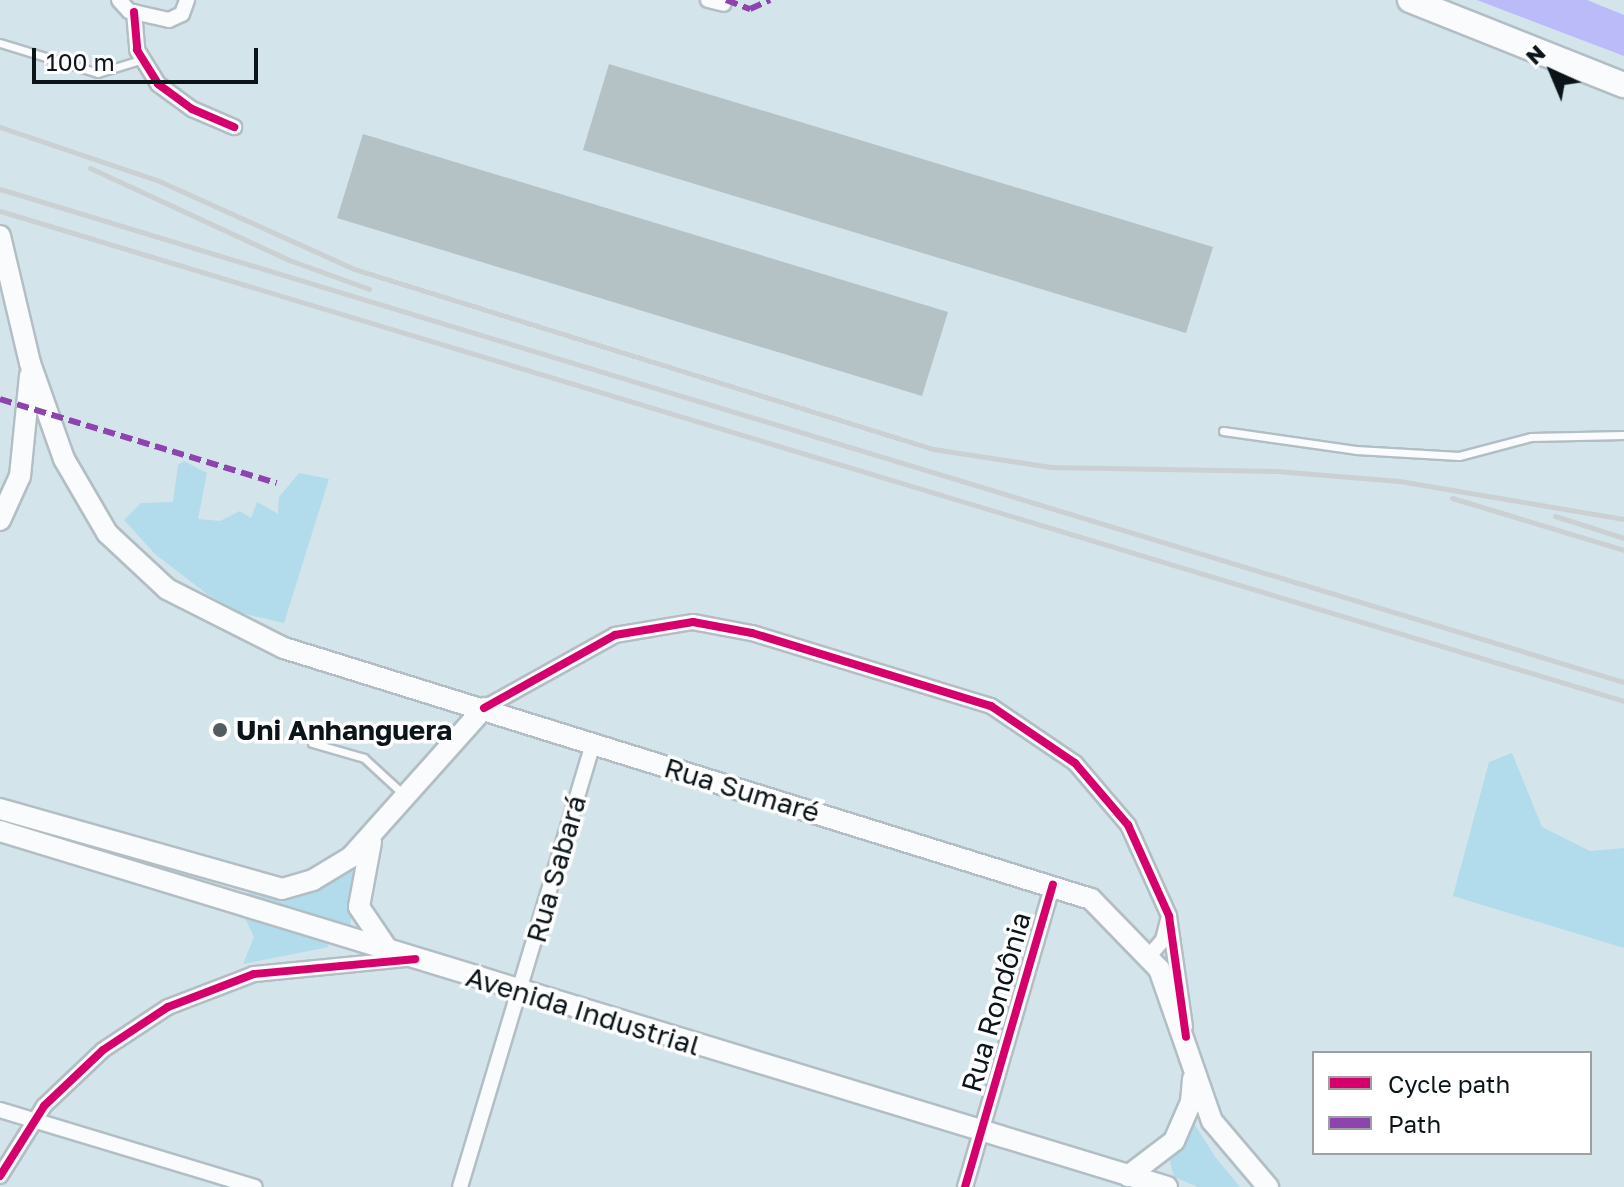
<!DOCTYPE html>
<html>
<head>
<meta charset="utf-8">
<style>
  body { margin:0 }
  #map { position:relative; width:1624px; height:1187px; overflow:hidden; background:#d4e4eb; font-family:"Golos Text",sans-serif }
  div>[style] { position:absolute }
  .green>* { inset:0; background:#b2dbec }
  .water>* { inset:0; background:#bbbbf9 }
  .building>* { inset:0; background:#b5c2c5 }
  .roads { filter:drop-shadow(2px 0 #b2bec4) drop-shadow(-2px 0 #b2bec4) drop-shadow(0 2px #b2bec4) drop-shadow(0 -2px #b2bec4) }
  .lane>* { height:7px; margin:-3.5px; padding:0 3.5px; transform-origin:3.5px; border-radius:3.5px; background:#f9fbfc }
  .street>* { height:14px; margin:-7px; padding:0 7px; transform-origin:7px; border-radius:7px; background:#f9fbfc }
  .primary>* { height:20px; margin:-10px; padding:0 10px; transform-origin:10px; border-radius:10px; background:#f9fbfc }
  .highway>* { height:24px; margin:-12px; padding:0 12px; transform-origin:12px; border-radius:12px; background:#f9fbfc }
  .rail>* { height:5px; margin:-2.5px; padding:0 2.5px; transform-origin:2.5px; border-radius:2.5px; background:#cbd0d2 }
  .quiet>* { height:6px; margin-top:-3px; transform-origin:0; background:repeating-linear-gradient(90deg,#8e44ad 0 12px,transparent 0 18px) }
  .cycleway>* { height:8px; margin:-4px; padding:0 4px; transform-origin:4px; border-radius:4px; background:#d6006c }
  .dots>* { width:22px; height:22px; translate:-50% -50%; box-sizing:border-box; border:4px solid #fff; border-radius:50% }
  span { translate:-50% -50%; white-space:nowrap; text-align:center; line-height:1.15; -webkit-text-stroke:7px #fff; paint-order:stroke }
  .poi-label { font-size:28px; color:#0b1519; font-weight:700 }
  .left { translate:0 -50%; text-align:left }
  .street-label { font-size:28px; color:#0b1519 }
  .legend { position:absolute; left:1312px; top:1051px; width:280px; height:104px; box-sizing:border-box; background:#fff; border:2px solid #9da1a3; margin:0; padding:10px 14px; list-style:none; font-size:24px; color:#0b1519 }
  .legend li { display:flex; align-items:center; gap:16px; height:40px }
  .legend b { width:40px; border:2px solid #9da1a3 }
  .north { position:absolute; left:1512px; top:32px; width:80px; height:80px; -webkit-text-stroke:6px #fff; paint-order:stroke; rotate:316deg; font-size:22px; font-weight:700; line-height:32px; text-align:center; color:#0b1519 }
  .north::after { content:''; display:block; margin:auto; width:28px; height:36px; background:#0b1519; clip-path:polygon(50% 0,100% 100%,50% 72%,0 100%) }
  .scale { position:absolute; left:32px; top:48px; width:226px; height:36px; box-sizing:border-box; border:4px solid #0b1519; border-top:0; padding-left:10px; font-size:24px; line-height:28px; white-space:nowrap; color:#0b1519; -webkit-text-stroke:6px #fff; paint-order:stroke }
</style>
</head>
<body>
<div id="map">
  <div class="green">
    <i style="clip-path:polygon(184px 461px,207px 473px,198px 519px,220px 521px,240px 511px,251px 518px,257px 502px,278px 514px,279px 497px,299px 473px,329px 479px,284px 623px,241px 613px,207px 594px,155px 554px,124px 520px,141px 503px,173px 502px,178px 465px)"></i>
    <i style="clip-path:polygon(1512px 753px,1542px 827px,1590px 851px,1624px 848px,1624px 948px,1453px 896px,1489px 762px)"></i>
    <i style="clip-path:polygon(356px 867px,350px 929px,245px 900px,247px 893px,301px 895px)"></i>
    <i style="clip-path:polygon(244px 916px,324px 939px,329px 947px,243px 964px,254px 937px)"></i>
    <i style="clip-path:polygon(1193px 1122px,1216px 1158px,1240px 1187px,1198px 1187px,1174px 1177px,1169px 1158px)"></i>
  </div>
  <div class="water">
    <i style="clip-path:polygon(1477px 0,1587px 0,1624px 15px,1624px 56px)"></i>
  </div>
  <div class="building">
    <i style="clip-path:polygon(609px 64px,1213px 247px,1186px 333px,583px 150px)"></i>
    <i style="clip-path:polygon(363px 134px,948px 312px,922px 396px,337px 218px)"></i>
  </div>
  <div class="roads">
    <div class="lane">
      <i style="left:0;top:43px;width:102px;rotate:17deg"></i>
      <i style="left:98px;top:73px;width:44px;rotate:-17.2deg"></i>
      <i style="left:1223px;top:431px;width:134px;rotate:8.1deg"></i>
      <i style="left:1356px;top:450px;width:103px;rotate:3.3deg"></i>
      <i style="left:1459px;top:456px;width:74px;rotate:-14.8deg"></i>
      <i style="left:1531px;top:437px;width:93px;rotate:-1.2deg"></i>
      <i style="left:312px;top:743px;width:54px;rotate:16.1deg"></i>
      <i style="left:364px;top:758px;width:53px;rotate:42.7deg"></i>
    </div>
    <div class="street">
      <i style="left:119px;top:0;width:15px;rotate:48deg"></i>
      <i style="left:129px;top:11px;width:41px;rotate:12.7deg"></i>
      <i style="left:169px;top:20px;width:14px;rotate:-25deg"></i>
      <i style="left:182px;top:14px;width:15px;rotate:-70deg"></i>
      <i style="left:708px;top:0;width:16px;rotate:14deg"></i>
      <i style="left:134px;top:12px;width:38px;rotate:85deg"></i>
      <i style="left:137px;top:50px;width:40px;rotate:58deg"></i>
      <i style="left:158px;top:84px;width:42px;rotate:36.3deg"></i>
      <i style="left:192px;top:109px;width:46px;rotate:23.2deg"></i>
      <i style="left:484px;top:708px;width:150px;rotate:-29.1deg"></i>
      <i style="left:615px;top:635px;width:79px;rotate:-9.5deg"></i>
      <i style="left:693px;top:622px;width:60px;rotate:10.6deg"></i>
      <i style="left:752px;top:633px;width:250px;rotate:17deg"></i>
      <i style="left:991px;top:706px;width:102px;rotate:34.2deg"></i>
      <i style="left:1075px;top:763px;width:82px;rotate:49.5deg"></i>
      <i style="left:1128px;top:825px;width:100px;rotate:65.7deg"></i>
      <i style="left:1169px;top:916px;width:112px;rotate:81.8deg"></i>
      <i style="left:1150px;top:955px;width:20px;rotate:-49deg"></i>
      <i style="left:1163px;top:940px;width:21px;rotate:-76deg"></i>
      <i style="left:0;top:1110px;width:266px;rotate:16.8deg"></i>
      <i style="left:0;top:1176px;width:83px;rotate:-57.8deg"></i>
      <i style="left:44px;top:1106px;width:81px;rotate:-43.5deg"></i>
      <i style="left:103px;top:1050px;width:78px;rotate:-33.5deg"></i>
      <i style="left:168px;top:1007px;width:92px;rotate:-21deg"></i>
      <i style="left:254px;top:974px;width:153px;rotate:-5.6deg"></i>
      <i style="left:460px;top:1187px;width:463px;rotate:-73.3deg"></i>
      <i style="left:965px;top:1187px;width:315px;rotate:-73.8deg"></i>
    </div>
    <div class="primary">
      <i style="left:0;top:236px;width:130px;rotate:76.7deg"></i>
      <i style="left:30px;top:363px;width:102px;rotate:70.5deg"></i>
      <i style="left:64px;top:459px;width:86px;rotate:59.8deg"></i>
      <i style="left:107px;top:533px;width:82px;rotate:43deg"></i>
      <i style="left:167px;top:589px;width:131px;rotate:26.8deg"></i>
      <i style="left:284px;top:648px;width:845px;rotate:17.28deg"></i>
      <i style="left:1091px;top:899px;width:98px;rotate:45.8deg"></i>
      <i style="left:1159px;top:969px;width:161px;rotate:70.8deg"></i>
      <i style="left:1212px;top:1121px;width:87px;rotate:49.7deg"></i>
      <i style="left:0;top:520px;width:48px;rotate:-65.6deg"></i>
      <i style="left:20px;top:476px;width:101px;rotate:-84.3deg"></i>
      <i style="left:0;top:809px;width:293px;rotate:15.8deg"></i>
      <i style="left:282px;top:889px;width:32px;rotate:-16deg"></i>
      <i style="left:313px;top:880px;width:44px;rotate:-31.2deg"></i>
      <i style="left:351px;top:857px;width:200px;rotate:-48.2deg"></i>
      <i style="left:0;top:831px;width:1220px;rotate:16.96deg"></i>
      <i style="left:371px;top:842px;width:66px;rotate:100.5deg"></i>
      <i style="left:359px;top:907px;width:52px;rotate:56deg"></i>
      <i style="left:1128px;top:1176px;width:58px;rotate:-37.3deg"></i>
      <i style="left:1174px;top:1141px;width:43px;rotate:-66.4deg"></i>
      <i style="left:1191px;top:1102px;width:23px;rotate:-85deg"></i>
    </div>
    <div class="highway">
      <i style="left:1410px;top:0;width:230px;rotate:21.7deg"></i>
    </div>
  </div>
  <div class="rail">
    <i style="left:0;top:127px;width:166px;rotate:18.7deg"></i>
    <i style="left:157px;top:180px;width:216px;rotate:24.3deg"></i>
    <i style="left:354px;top:269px;width:606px;rotate:17.27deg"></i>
    <i style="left:933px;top:449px;width:119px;rotate:8.7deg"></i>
    <i style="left:1051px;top:467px;width:226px;rotate:1deg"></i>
    <i style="left:1277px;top:471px;width:122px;rotate:4.7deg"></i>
    <i style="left:1399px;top:481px;width:228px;rotate:9.6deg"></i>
    <i style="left:90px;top:168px;width:219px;rotate:24.8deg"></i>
    <i style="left:289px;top:260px;width:85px;rotate:19.9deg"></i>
    <i style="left:0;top:189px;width:1697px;rotate:16.89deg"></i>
    <i style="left:0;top:211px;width:1696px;rotate:16.79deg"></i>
    <i style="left:1452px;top:498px;width:180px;rotate:16.8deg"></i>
    <i style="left:1555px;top:516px;width:72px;rotate:17.7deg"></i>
  </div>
  <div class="quiet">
    <i style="left:726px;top:0;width:26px;rotate:21deg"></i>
    <i style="left:750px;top:9px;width:22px;rotate:-24deg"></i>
    <i style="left:0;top:399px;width:289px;rotate:16.9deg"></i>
  </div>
  <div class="cycleway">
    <i style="left:134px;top:12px;width:38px;rotate:85deg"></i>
    <i style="left:137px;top:50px;width:40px;rotate:58deg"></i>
    <i style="left:158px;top:84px;width:42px;rotate:36.3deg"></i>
    <i style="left:192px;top:109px;width:46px;rotate:23.2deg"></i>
    <i style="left:484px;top:708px;width:150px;rotate:-29.1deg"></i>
    <i style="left:615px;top:635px;width:79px;rotate:-9.5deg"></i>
    <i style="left:693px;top:622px;width:60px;rotate:10.6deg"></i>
    <i style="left:752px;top:633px;width:250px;rotate:17deg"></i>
    <i style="left:991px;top:706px;width:102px;rotate:34.2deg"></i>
    <i style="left:1075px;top:763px;width:82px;rotate:49.5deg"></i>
    <i style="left:1128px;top:825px;width:100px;rotate:65.7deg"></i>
    <i style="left:1169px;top:916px;width:122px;rotate:82deg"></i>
    <i style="left:0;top:1176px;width:83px;rotate:-57.8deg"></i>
    <i style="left:44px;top:1106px;width:81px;rotate:-43.5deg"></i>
    <i style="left:103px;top:1050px;width:78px;rotate:-33.5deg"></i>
    <i style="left:168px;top:1007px;width:92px;rotate:-21deg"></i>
    <i style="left:254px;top:974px;width:162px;rotate:-5.3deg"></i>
    <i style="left:965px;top:1187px;width:315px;rotate:-73.8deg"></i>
  </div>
  <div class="dots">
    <i style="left:220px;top:730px;background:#515d62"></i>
  </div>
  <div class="poi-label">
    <span class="left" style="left:236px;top:730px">Uni Anhanguera</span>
  </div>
  <div class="street-label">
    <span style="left:742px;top:790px;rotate:17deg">Rua Sumaré</span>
    <span style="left:556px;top:869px;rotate:-74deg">Rua Sabará</span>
    <span style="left:996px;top:1002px;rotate:-74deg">Rua Rondônia</span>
    <span style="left:583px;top:1011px;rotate:17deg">Avenida Industrial</span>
  </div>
  <ul class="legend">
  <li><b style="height:10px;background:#d6006c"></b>Cycle path</li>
  <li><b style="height:10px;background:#8e44ad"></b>Path</li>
  </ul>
  <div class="north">N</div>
  <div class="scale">100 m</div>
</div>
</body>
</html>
